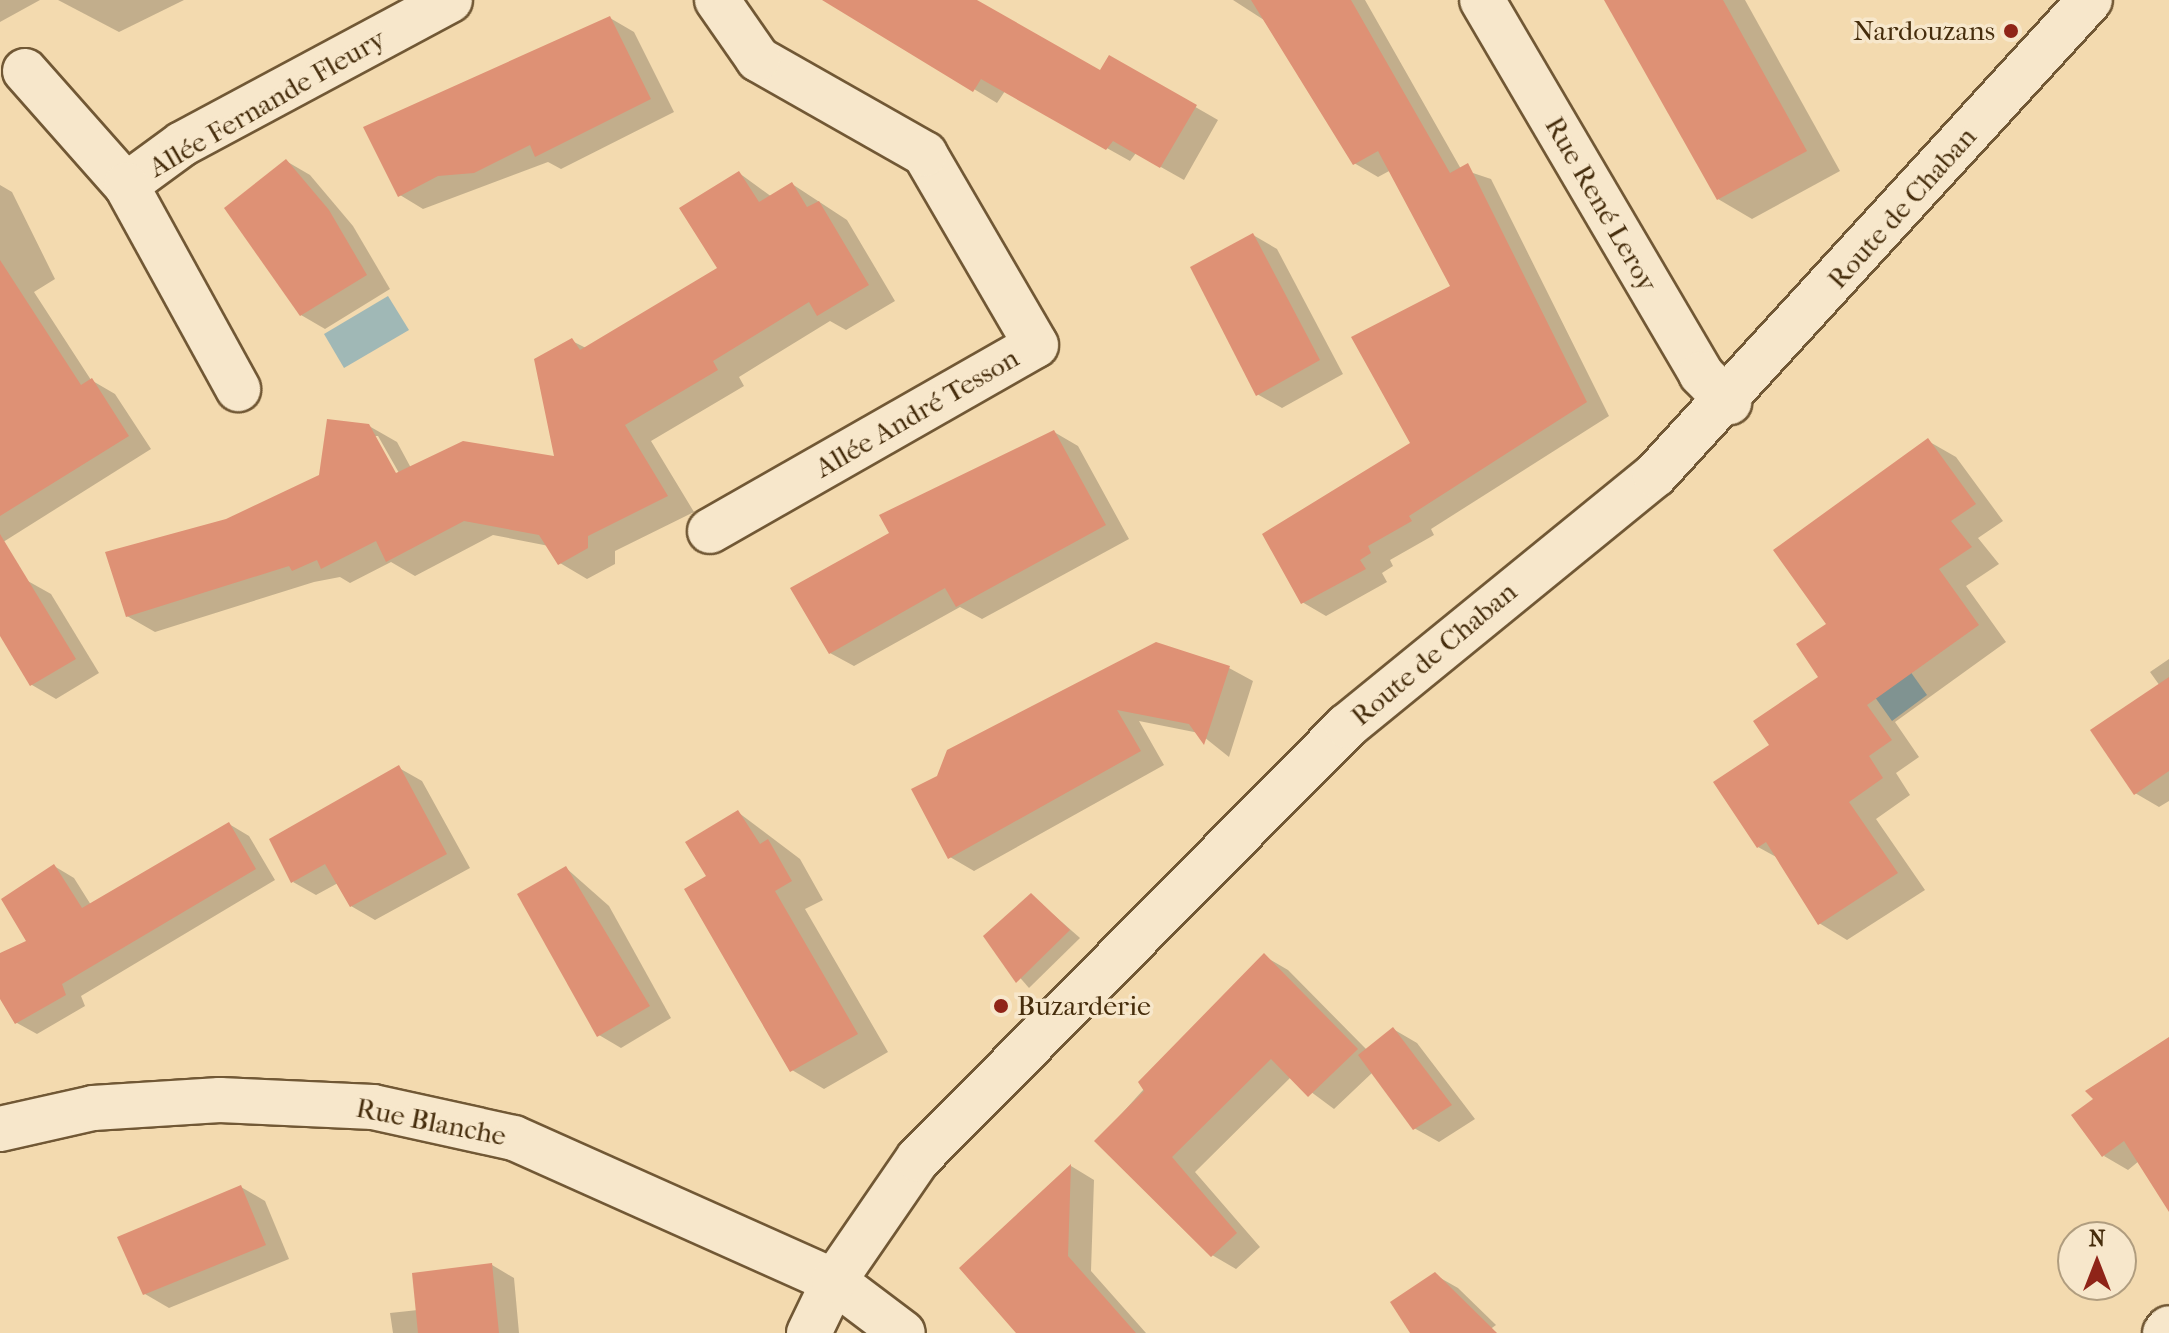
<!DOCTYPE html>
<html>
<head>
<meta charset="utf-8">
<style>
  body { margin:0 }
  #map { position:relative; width:2169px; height:1333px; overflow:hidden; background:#f3daaf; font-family:"IM FELL French Canon",serif }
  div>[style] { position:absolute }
  .water>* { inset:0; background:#a0b8b6 }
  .shadow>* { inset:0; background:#0003 }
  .building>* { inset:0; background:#de9175 }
  .roads { filter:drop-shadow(2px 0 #715835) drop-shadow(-2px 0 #715835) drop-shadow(0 2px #715835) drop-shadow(0 -2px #715835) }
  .street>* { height:44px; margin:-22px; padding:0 22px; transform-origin:22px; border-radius:22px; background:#f7e7cb }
  .dots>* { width:22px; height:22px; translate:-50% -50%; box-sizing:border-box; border:4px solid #f7e7cb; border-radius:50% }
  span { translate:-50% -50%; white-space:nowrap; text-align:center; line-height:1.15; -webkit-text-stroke:7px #f7e7cb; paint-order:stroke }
  .poi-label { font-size:28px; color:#462d0c }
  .right { translate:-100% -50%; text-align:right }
  .left { translate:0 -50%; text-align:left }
  .street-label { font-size:28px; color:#462d0c }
  .north { position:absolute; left:2057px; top:1221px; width:80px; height:80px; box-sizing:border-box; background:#f7e7cb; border:2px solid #b09d7f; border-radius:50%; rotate:0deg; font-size:22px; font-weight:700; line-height:32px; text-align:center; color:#462d0c }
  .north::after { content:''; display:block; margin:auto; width:28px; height:36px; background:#8f2418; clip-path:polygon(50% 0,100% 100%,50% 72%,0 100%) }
</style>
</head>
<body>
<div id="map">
  <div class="water">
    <i style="clip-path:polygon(388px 296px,409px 330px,344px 368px,324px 334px)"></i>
    <i style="clip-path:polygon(1878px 626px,1927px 695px,1892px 721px,1842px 651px)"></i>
  </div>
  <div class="shadow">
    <i style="clip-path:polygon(0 0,40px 0,0 22px)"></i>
    <i style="clip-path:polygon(58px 0,184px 0,119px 32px)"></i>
    <i style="clip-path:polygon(827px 0,975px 0,1101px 73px,1110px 58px,1218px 120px,1184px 180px,1136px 153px,1130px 161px,1005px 91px,997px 103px)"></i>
    <i style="clip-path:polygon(1233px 0,1365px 0,1461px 169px,1491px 179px,1609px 416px,1431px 529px,1434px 535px,1390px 560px,1393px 566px,1382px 573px,1387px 582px,1326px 616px,1302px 602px,1413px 444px,1452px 286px,1391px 170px,1378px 177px,1354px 163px,1264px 20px)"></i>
    <i style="clip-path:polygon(1606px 0,1745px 0,1840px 171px,1752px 219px,1718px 199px)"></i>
    <i style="clip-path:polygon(610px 18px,634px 32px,674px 112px,561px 169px,548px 162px,423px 209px,400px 195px)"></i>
    <i style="clip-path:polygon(286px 161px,310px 175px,353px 226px,390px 289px,325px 329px,301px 315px)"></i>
    <i style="clip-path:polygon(evenodd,739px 173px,772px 197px,792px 184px,847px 220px,895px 301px,846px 330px,830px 321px,739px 377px,744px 386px,651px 441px,694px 512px,615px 551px,615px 564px,587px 579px,560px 563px,549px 546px,493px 535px,415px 576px,391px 562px,350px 583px,340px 577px,314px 582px,155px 632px,127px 616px,226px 521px,321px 477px,369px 426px,397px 442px,411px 468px,556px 459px,572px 341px,586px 348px,720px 269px,739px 173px,374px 436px,378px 436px,403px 480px,399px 482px,374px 436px)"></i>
    <i style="clip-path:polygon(0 185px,12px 192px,55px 279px,34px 292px,91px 380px,115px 394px,151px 449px,0 544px)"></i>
    <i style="clip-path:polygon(1253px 235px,1277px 249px,1343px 374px,1282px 408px,1257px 394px)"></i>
    <i style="clip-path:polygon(1054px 432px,1078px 446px,1129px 539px,982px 619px,960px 607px,854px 666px,830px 653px)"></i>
    <i style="clip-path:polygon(1928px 441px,1956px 457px,2003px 521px,1978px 538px,1999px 564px,1966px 586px,2006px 642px,1895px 722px,1919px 757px,1896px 773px,1910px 795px,1876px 819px,1925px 890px,1847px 940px,1819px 923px,1778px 858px,1758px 847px,1772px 746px,1821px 678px,1829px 625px)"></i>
    <i style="clip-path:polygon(26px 580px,51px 594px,99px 673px,56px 699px,32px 685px,0 633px,0 589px)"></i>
    <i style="clip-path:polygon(2169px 659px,2169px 801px,2159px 807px,2135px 793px,2160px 686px,2150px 672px)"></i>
    <i style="clip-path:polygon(1229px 668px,1253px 681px,1229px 757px,1199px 733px,1139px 721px,1164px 765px,974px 871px,950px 857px,939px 777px)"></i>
    <i style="clip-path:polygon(399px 768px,422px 781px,470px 868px,375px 920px,351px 906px,338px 883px,316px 895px,293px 882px)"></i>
    <i style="clip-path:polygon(739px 813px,800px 859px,823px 900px,805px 909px,888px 1052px,824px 1089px,792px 1070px,708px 877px)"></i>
    <i style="clip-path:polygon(229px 824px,249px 836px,275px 880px,81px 996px,85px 1006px,37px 1034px,17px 1023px,0 995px,0 955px,29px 942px,54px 866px,74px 878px,91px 905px)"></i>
    <i style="clip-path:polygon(566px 868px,609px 906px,671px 1018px,621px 1048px,599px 1035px)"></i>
    <i style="clip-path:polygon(1031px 895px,1080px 938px,1029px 988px,985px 937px)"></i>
    <i style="clip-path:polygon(1264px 956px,1288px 970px,1367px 1050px,1393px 1029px,1417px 1043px,1475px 1119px,1439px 1142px,1414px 1128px,1373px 1072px,1334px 1109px,1291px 1077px,1195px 1172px,1260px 1247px,1236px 1269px,1212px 1255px,1097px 1141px)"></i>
    <i style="clip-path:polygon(2169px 1039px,2169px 1180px,2139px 1161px,2128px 1170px,2104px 1156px)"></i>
    <i style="clip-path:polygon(1071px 1166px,1094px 1180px,1091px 1271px,1146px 1333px,1024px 1333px,962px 1268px)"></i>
    <i style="clip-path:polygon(241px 1187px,265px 1201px,289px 1259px,169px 1308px,145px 1294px)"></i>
    <i style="clip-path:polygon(492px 1265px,514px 1278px,519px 1333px,393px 1333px,390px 1313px,418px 1310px)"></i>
    <i style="clip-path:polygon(1435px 1275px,1458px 1288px,1496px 1325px,1485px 1333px,1412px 1333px)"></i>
  </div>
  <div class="building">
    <i style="clip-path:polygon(822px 0,977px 0,1100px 70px,1109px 55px,1197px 105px,1160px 168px,1113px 141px,1106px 150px,981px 79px,973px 92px)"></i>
    <i style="clip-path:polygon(1251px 0,1351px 0,1450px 173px,1468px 163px,1587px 402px,1409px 516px,1412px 521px,1368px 546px,1371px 553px,1360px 560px,1366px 569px,1301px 604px,1262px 534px,1410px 443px,1351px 337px,1450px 286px,1378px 151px,1353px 165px)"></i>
    <i style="clip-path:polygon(1604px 0,1723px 0,1807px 151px,1717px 200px)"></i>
    <i style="clip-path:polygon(610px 16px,651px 99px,535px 157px,530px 145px,474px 173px,438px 176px,398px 197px,363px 127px)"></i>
    <i style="clip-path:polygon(286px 159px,329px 210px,367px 275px,300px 316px,224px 208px)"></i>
    <i style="clip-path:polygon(739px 171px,759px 202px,792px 182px,807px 207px,819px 201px,869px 285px,817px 316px,809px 302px,713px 361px,718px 370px,625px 425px,668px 496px,588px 536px,588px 548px,558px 565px,539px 535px,464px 521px,386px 562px,376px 541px,321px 569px,317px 560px,292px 571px,289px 566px,126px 617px,105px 552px,226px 519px,319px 475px,327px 419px,369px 424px,396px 473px,463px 441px,554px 456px,534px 359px,572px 338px,580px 350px,717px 268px,679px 208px)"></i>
    <i style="clip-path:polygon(1253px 233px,1320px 360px,1256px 396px,1190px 267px)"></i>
    <i style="clip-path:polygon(0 260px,81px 385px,92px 378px,129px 436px,0 516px)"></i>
    <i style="clip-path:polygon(1054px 430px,1106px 525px,956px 607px,945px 588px,829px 654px,790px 588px,889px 533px,879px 515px)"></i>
    <i style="clip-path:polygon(1928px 438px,1976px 504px,1951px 521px,1972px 547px,1939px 569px,1979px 625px,1867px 705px,1892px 740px,1869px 756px,1883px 778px,1849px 802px,1898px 873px,1818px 925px,1766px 842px,1757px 848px,1713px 782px,1769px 745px,1753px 721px,1818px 677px,1796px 644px,1826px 624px,1773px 550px)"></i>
    <i style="clip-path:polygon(0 534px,76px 659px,30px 686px,0 636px)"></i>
    <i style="clip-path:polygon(1156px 642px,1230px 666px,1204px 745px,1189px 724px,1117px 710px,1141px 751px,948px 859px,911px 789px,937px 776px,947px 750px)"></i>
    <i style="clip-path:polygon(2169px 677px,2169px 771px,2134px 795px,2090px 730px)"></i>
    <i style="clip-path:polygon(399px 765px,447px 854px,350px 907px,325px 864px,291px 883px,269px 839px)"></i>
    <i style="clip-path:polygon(738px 810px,760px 844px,768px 839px,792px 881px,775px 891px,858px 1034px,790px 1072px,684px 889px,706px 876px,685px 842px)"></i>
    <i style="clip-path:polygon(229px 822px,256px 869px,62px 984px,66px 995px,15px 1024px,0 999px,0 953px,26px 941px,1px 899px,54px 864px,82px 908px)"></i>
    <i style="clip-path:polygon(566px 866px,650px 1006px,597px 1037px,517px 894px)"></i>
    <i style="clip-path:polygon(1031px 893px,1070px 930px,1016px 983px,983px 936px)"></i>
    <i style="clip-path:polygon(1264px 953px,1358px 1049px,1308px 1097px,1271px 1059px,1172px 1157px,1237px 1233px,1211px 1257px,1094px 1141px,1144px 1091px,1138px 1082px)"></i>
    <i style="clip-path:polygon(1393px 1027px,1452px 1105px,1413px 1130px,1358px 1055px)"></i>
    <i style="clip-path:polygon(2169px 1037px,2169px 1212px,2124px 1141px,2102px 1157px,2071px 1115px,2093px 1099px,2085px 1091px)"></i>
    <i style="clip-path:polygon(1071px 1164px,1068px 1256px,1136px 1333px,1016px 1333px,959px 1268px)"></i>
    <i style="clip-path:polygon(241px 1185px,266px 1245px,143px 1295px,117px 1237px)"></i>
    <i style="clip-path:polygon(492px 1263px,499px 1333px,418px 1333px,412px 1273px)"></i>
    <i style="clip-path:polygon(1435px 1272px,1497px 1333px,1410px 1333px,1390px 1302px)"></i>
  </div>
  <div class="roads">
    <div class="street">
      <i style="left:1482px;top:0;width:433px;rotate:59.6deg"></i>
      <i style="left:1701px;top:374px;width:40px;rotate:45deg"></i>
      <i style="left:25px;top:71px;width:152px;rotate:48.5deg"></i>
      <i style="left:126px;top:185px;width:69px;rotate:-36.2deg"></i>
      <i style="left:182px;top:144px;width:304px;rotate:-28.2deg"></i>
      <i style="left:126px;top:185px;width:233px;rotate:61.2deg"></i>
      <i style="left:710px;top:531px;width:375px;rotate:-29.7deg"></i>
      <i style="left:1036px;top:345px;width:221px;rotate:-120.2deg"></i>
      <i style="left:925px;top:154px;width:192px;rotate:-150.4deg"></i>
      <i style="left:758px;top:59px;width:72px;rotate:-124.8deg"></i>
      <i style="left:0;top:1129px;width:95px;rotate:-12.7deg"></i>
      <i style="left:93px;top:1108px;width:127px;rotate:-3.6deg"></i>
      <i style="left:220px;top:1100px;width:153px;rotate:2.6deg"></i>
      <i style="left:373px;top:1107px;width:144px;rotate:12.4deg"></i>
      <i style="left:514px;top:1138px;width:350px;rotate:24.1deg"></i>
      <i style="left:834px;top:1281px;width:86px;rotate:37deg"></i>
      <i style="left:809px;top:1333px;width:58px;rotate:-64.3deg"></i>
      <i style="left:834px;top:1281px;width:148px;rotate:-55.5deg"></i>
      <i style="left:918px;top:1159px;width:610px;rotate:-45.27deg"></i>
      <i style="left:1347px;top:726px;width:397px;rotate:-39.2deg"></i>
      <i style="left:1655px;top:475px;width:644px;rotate:-47.52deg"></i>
      <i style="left:2165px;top:1333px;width:6px;rotate:-51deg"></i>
    </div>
  </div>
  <div class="dots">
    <i style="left:2011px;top:31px;background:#8f2418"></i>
    <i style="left:1001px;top:1006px;background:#8f2418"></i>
  </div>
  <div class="poi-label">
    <span class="right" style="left:1995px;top:31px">Nardouzans</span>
    <span class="left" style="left:1017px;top:1006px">Buzarderie</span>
  </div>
  <div class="street-label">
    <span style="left:267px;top:103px;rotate:-30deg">Allée Fernande Fleury</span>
    <span style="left:1601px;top:204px;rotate:60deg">Rue René Leroy</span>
    <span style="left:1902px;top:208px;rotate:-48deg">Route de Chaban</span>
    <span style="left:917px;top:413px;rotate:-30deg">Allée André Tesson</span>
    <span style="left:1434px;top:654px;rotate:-40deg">Route de Chaban</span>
    <span style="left:431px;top:1122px;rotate:11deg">Rue Blanche</span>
  </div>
  <div class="north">N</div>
</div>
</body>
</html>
